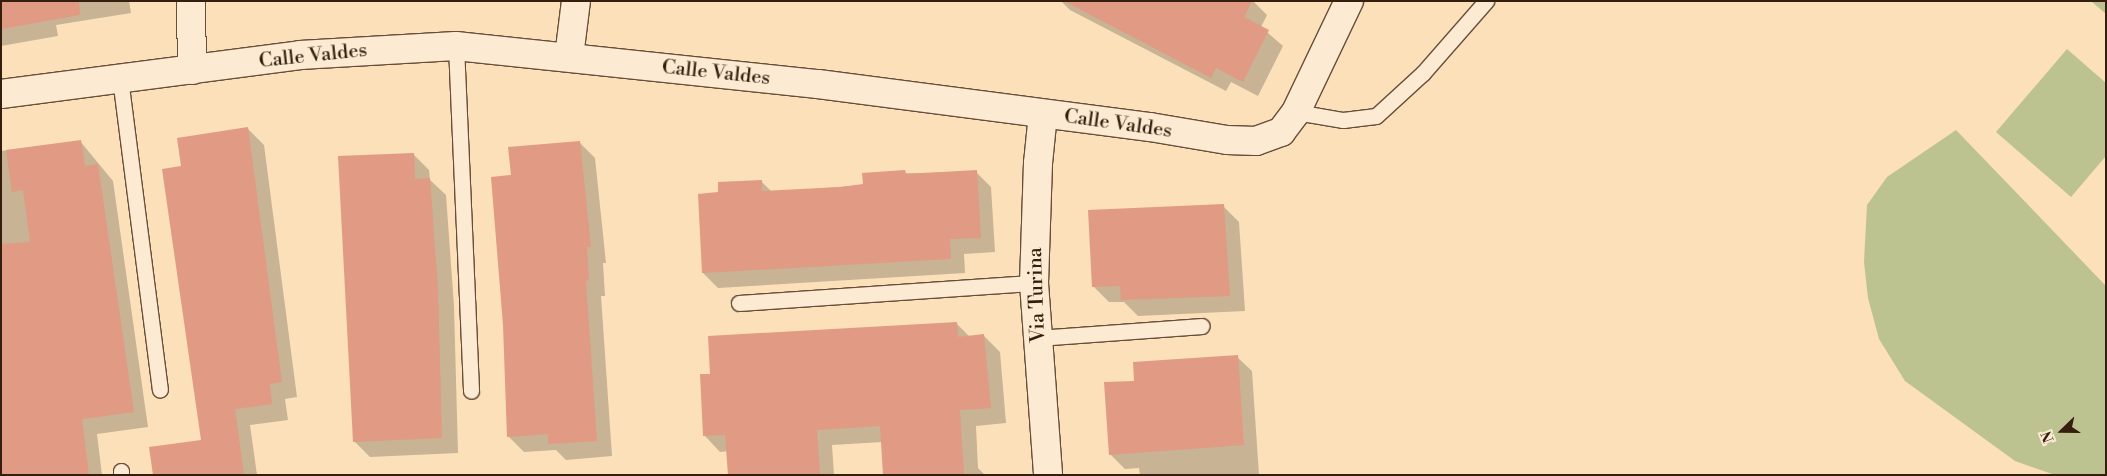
<!DOCTYPE html>
<html>
<head>
<meta charset="utf-8">
<style>
  body { margin:0 }
  #map { position:relative; width:2107px; height:476px; overflow:hidden; background:#fbe0ba; font-family:"Libre Bodoni",serif }
  div>[style] { position:absolute }
  .green>* { inset:0; background:#bdc291 }
  .shadow>* { inset:0; background:#0003 }
  .building>* { inset:0; background:#e19a83 }
  .roads { filter:drop-shadow(1px 0 #674e3a) drop-shadow(-1px 0 #674e3a) drop-shadow(0 1px #674e3a) drop-shadow(0 -1px #674e3a) }
  .service>* { height:15px; margin:-7.5px; padding:0 7.5px; transform-origin:7.5px; border-radius:7.5px; background:#fcebd2 }
  .minor>* { height:28px; margin:-14px; padding:0 14px; transform-origin:14px; border-radius:14px; background:#fcebd2 }
  .tertiary>* { height:28px; margin:-14px; padding:0 14px; transform-origin:14px; border-radius:14px; background:#fcebd2 }
  span { translate:-50% -50%; white-space:nowrap; text-align:center; line-height:1.15; -webkit-text-stroke:4px #fcebd2; paint-order:stroke }
  .street-label { font-size:20px; color:#361e0f }
  .frame { position:absolute; inset:0; border:2px solid #361e0f; pointer-events:none }
  .north { position:absolute; left:2037px; top:406px; width:50px; height:50px; -webkit-text-stroke:4px #fcebd2; paint-order:stroke; rotate:248deg; font-size:14px; font-weight:700; line-height:20px; text-align:center; color:#361e0f }
  .north::after { content:''; display:block; margin:auto; width:18px; height:22px; background:#361e0f; clip-path:polygon(50% 0,100% 100%,50% 72%,0 100%) }
</style>
</head>
<body>
<div id="map">
  <div class="green">
    <i style="clip-path:polygon(2091px 1px,2106px 1px,2106px 14px)"></i>
    <i style="clip-path:polygon(2067px 49px,2106px 83px,2106px 156px,2071px 197px,1996px 132px)"></i>
    <i style="clip-path:polygon(1956px 130px,2106px 286px,2106px 475px,2055px 475px,2015px 461px,1905px 381px,1879px 339px,1868px 298px,1864px 262px,1867px 205px,1887px 177px)"></i>
  </div>
  <div class="shadow">
    <i style="clip-path:polygon(1px 1px,129px 1px,131px 13px,56px 25px,58px 36px,1px 46px)"></i>
    <i style="clip-path:polygon(1061px 1px,1253px 1px,1267px 15px,1261px 27px,1283px 46px,1258px 96px,1231px 82px,1226px 91px,1070px 10px)"></i>
    <i style="clip-path:polygon(248px 129px,264px 145px,297px 397px,285px 399px,288px 420px,250px 425px,257px 475px,155px 475px,202px 441px,183px 167px)"></i>
    <i style="clip-path:polygon(80px 141px,113px 181px,148px 427px,97px 434px,102px 475px,1px 475px,1px 151px)"></i>
    <i style="clip-path:polygon(579px 142px,595px 158px,606px 263px,603px 263px,605px 296px,601px 296px,612px 456px,566px 460px,556px 450px,524px 452px,508px 436px,512px 176px)"></i>
    <i style="clip-path:polygon(413px 154px,429px 170px,430px 180px,446px 195px,454px 306px,458px 453px,370px 457px,354px 441px)"></i>
    <i style="clip-path:polygon(976px 172px,991px 187px,995px 252px,964px 254px,965px 273px,718px 288px,703px 273px,720px 194px,761px 181px,772px 192px,864px 185px,863px 174px)"></i>
    <i style="clip-path:polygon(1223px 206px,1239px 222px,1245px 311px,1138px 316px,1124px 302px,1109px 302px,1094px 287px)"></i>
    <i style="clip-path:polygon(956px 323px,970px 337px,984px 336px,1000px 352px,1006px 423px,976px 426px,978px 468px,985px 475px,884px 475px,883px 442px,832px 445px,834px 475px,730px 475px,728px 451px,720px 452px,705px 436px,712px 375px)"></i>
    <i style="clip-path:polygon(1237px 357px,1252px 371px,1259px 475px,1140px 475px,1139px 468px,1125px 469px,1110px 454px,1135px 382px)"></i>
  </div>
  <div class="building">
    <i style="clip-path:polygon(1px 1px,79px 1px,80px 15px,1px 29px)"></i>
    <i style="clip-path:polygon(1064px 1px,1252px 1px,1244px 17px,1269px 30px,1243px 82px,1216px 68px,1211px 78px)"></i>
    <i style="clip-path:polygon(248px 127px,282px 382px,270px 384px,272px 404px,235px 409px,244px 475px,153px 475px,149px 447px,201px 440px,162px 169px,181px 166px,177px 138px)"></i>
    <i style="clip-path:polygon(81px 140px,85px 166px,98px 164px,134px 412px,82px 419px,89px 475px,1px 475px,1px 244px,30px 242px,23px 190px,12px 192px,6px 150px)"></i>
    <i style="clip-path:polygon(580px 141px,591px 247px,587px 247px,589px 280px,586px 281px,597px 441px,548px 444px,548px 434px,507px 437px,503px 325px,491px 177px,511px 175px,508px 147px)"></i>
    <i style="clip-path:polygon(414px 153px,415px 179px,430px 178px,438px 289px,442px 438px,353px 442px,338px 156px)"></i>
    <i style="clip-path:polygon(905px 170px,906px 174px,977px 170px,981px 238px,950px 239px,951px 259px,702px 273px,698px 194px,718px 192px,718px 182px,762px 180px,762px 191px,841px 187px,863px 184px,862px 173px)"></i>
    <i style="clip-path:polygon(1224px 204px,1230px 296px,1121px 300px,1120px 286px,1092px 287px,1088px 210px)"></i>
    <i style="clip-path:polygon(957px 322px,958px 337px,984px 334px,991px 408px,960px 410px,964px 475px,883px 475px,880px 426px,817px 430px,820px 475px,728px 475px,725px 435px,703px 436px,700px 374px,710px 374px,708px 336px)"></i>
    <i style="clip-path:polygon(1238px 355px,1244px 445px,1109px 455px,1104px 382px,1134px 381px,1133px 362px)"></i>
  </div>
  <div class="roads">
    <div class="service">
      <i style="left:456px;top:46px;width:345px;rotate:87.5deg"></i>
      <i style="left:120px;top:78px;width:314px;rotate:82.7deg"></i>
      <i style="left:1296px;top:112px;width:48px;rotate:9.7deg"></i>
      <i style="left:1343px;top:120px;width:33px;rotate:-7deg"></i>
      <i style="left:1376px;top:116px;width:64px;rotate:-42.5deg"></i>
      <i style="left:1423px;top:73px;width:96px;rotate:-48.8deg"></i>
      <i style="left:739px;top:303px;width:296px;rotate:-3.9deg"></i>
      <i style="left:1038px;top:338px;width:164px;rotate:-4.2deg"></i>
      <i style="left:121px;top:471px;width:4px;rotate:90deg"></i>
    </div>
    <div class="minor">
      <i style="left:191px;top:1px;width:69px;rotate:89.2deg"></i>
      <i style="left:569px;top:57px;width:56px;rotate:-82.9deg"></i>
      <i style="left:1043px;top:114px;width:49px;rotate:95.8deg"></i>
      <i style="left:1038px;top:163px;width:120px;rotate:91.9deg"></i>
      <i style="left:1034px;top:283px;width:193px;rotate:85.8deg"></i>
    </div>
    <div class="tertiary">
      <i style="left:1px;top:94px;width:302px;rotate:-7.4deg"></i>
      <i style="left:300px;top:55px;width:156px;rotate:-3.3deg"></i>
      <i style="left:456px;top:46px;width:364px;rotate:6deg"></i>
      <i style="left:818px;top:84px;width:335px;rotate:7.4deg"></i>
      <i style="left:1150px;top:127px;width:78px;rotate:9.6deg"></i>
      <i style="left:1227px;top:140px;width:29px;rotate:2deg"></i>
      <i style="left:1256px;top:141px;width:27px;rotate:-20deg"></i>
      <i style="left:1281px;top:132px;width:25px;rotate:-53deg"></i>
      <i style="left:1296px;top:112px;width:123px;rotate:-64.5deg"></i>
    </div>
  </div>
  <div class="street-label">
    <span style="left:313px;top:56px;rotate:-6deg">Calle Valdes</span>
    <span style="left:716px;top:73px;rotate:6deg">Calle Valdes</span>
    <span style="left:1118px;top:124px;rotate:8deg">Calle Valdes</span>
    <span style="left:1037px;top:295px;rotate:-92deg">Via Turina</span>
  </div>
  <div class="frame"></div>
  <div class="north">N</div>
</div>
</body>
</html>
